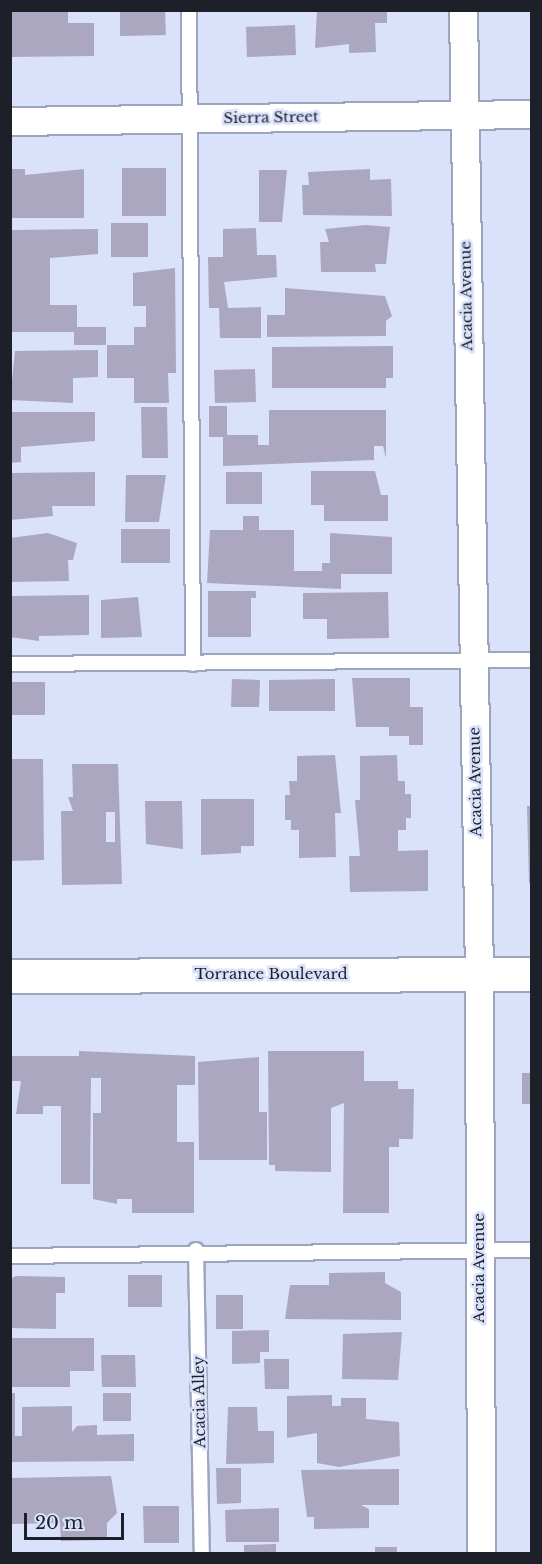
<!DOCTYPE html>
<html>
<head>
<meta charset="utf-8">
<style>
  body { margin:0 }
  #map { position:relative; width:542px; height:1564px; overflow:hidden; background:#d9e1fb; font-family:"Libre Baskerville",serif }
  div>[style] { position:absolute }
  .building>* { inset:0; background:#aba7c1 }
  .roads { filter:drop-shadow(2px 0 #9da5bd) drop-shadow(-2px 0 #9da5bd) drop-shadow(0 2px #9da5bd) drop-shadow(0 -2px #9da5bd) }
  .lane>* { height:14px; margin:-7px; padding:0 7px; transform-origin:7px; border-radius:7px; background:#fff }
  .street>* { height:27px; margin:-13.5px; padding:0 13.5px; transform-origin:13.5px; border-radius:13.5px; background:#fff }
  .primary>* { height:33px; margin:-16.5px; padding:0 16.5px; transform-origin:16.5px; border-radius:16.5px; background:#fff }
  span { translate:-50% -50%; white-space:nowrap; text-align:center; line-height:1.15; -webkit-text-stroke:5px #d9e1fb; paint-order:stroke }
  .street-label { font-size:15px; color:#1d1f29 }
  .frame { position:absolute; inset:0; border:12px solid #1d1f29; pointer-events:none }
  .scale { position:absolute; left:24px; top:1513px; width:100px; height:27px; box-sizing:border-box; border:3px solid #1d1f29; border-top:0; padding-left:8px; font-size:18px; line-height:21px; white-space:nowrap; color:#1d1f29; -webkit-text-stroke:4px #d9e1fb; paint-order:stroke }
</style>
</head>
<body>
<div id="map">
  <div class="building">
    <i style="clip-path:polygon(10px 10px,68px 10px,68px 23px,94px 23px,94px 56px,10px 57px)"></i>
    <i style="clip-path:polygon(120px 10px,165px 10px,166px 35px,120px 36px)"></i>
    <i style="clip-path:polygon(317px 10px,387px 10px,387px 23px,375px 23px,376px 52px,349px 53px,349px 44px,315px 48px)"></i>
    <i style="clip-path:polygon(295px 25px,296px 55px,247px 57px,246px 27px)"></i>
    <i style="clip-path:polygon(122px 168px,166px 168px,166px 216px,122px 216px)"></i>
    <i style="clip-path:polygon(10px 169px,25px 169px,25px 175px,84px 169px,84px 218px,10px 218px)"></i>
    <i style="clip-path:polygon(370px 169px,370px 180px,391px 179px,392px 216px,303px 215px,302px 185px,309px 185px,308px 172px)"></i>
    <i style="clip-path:polygon(259px 170px,287px 170px,282px 222px,259px 222px)"></i>
    <i style="clip-path:polygon(111px 223px,148px 223px,148px 257px,111px 257px)"></i>
    <i style="clip-path:polygon(366px 225px,390px 227px,386px 264px,375px 264px,376px 272px,321px 272px,320px 242px,329px 242px,325px 229px)"></i>
    <i style="clip-path:polygon(256px 228px,257px 255px,276px 255px,277px 277px,224px 282px,228px 308px,261px 307px,261px 338px,220px 338px,219px 308px,209px 308px,208px 257px,223px 257px,223px 229px)"></i>
    <i style="clip-path:polygon(98px 229px,98px 254px,50px 258px,50px 305px,77px 305px,77px 327px,106px 327px,106px 345px,74px 345px,74px 332px,10px 332px,10px 230px)"></i>
    <i style="clip-path:polygon(175px 268px,176px 373px,168px 373px,169px 403px,134px 403px,134px 378px,107px 378px,107px 345px,134px 345px,134px 327px,146px 327px,146px 306px,133px 306px,133px 273px)"></i>
    <i style="clip-path:polygon(285px 288px,385px 296px,392px 316px,386px 321px,386px 336px,267px 337px,267px 315px,285px 315px)"></i>
    <i style="clip-path:polygon(393px 346px,393px 378px,386px 378px,386px 388px,272px 388px,272px 347px)"></i>
    <i style="clip-path:polygon(98px 350px,98px 377px,73px 378px,73px 403px,10px 400px,15px 351px)"></i>
    <i style="clip-path:polygon(255px 369px,256px 402px,215px 403px,214px 370px)"></i>
    <i style="clip-path:polygon(209px 406px,227px 406px,227px 435px,258px 435px,258px 445px,269px 445px,269px 410px,386px 410px,386px 458px,383px 446px,374px 446px,374px 460px,223px 466px,223px 437px,209px 437px)"></i>
    <i style="clip-path:polygon(141px 407px,167px 407px,168px 458px,142px 458px)"></i>
    <i style="clip-path:polygon(10px 412px,95px 412px,95px 441px,21px 447px,21px 462px,10px 463px)"></i>
    <i style="clip-path:polygon(311px 471px,375px 471px,381px 495px,388px 495px,388px 521px,324px 521px,324px 505px,311px 505px)"></i>
    <i style="clip-path:polygon(95px 472px,95px 506px,52px 506px,53px 516px,10px 520px,10px 473px)"></i>
    <i style="clip-path:polygon(226px 472px,262px 472px,262px 504px,226px 504px)"></i>
    <i style="clip-path:polygon(126px 475px,166px 475px,159px 522px,125px 522px)"></i>
    <i style="clip-path:polygon(243px 516px,259px 516px,259px 530px,294px 530px,294px 571px,322px 571px,322px 563px,330px 563px,330px 533px,392px 537px,392px 574px,341px 574px,341px 589px,207px 583px,210px 530px,243px 530px)"></i>
    <i style="clip-path:polygon(121px 529px,170px 529px,170px 563px,121px 563px)"></i>
    <i style="clip-path:polygon(48px 533px,77px 543px,73px 560px,68px 560px,69px 581px,10px 582px,10px 538px)"></i>
    <i style="clip-path:polygon(208px 591px,256px 591px,256px 598px,251px 598px,251px 637px,208px 637px)"></i>
    <i style="clip-path:polygon(388px 592px,389px 638px,327px 639px,327px 619px,303px 619px,303px 593px)"></i>
    <i style="clip-path:polygon(89px 595px,89px 635px,39px 636px,39px 641px,10px 637px,10px 596px)"></i>
    <i style="clip-path:polygon(138px 597px,142px 637px,101px 638px,101px 600px)"></i>
    <i style="clip-path:polygon(352px 678px,410px 678px,410px 707px,423px 707px,423px 745px,409px 745px,409px 736px,389px 736px,389px 727px,356px 727px)"></i>
    <i style="clip-path:polygon(232px 679px,260px 680px,259px 707px,231px 707px)"></i>
    <i style="clip-path:polygon(335px 679px,335px 711px,269px 711px,269px 680px)"></i>
    <i style="clip-path:polygon(10px 682px,45px 682px,45px 715px,10px 715px)"></i>
    <i style="clip-path:polygon(335px 755px,341px 813px,335px 813px,336px 857px,299px 858px,299px 830px,291px 830px,291px 820px,285px 820px,285px 795px,290px 795px,289px 781px,297px 781px,297px 756px)"></i>
    <i style="clip-path:polygon(397px 755px,398px 781px,405px 781px,405px 794px,411px 794px,411px 818px,406px 818px,406px 830px,398px 830px,398px 851px,428px 850px,428px 891px,350px 892px,349px 856px,360px 856px,355px 800px,360px 800px,360px 756px)"></i>
    <i style="clip-path:polygon(10px 759px,43px 759px,44px 860px,10px 861px)"></i>
    <i style="clip-path:polygon(evenodd,72px 764px,118px 764px,122px 884px,62px 885px,61px 811px,73px 811px,68px 797px,73px 797px,72px 764px,106px 812px,115px 812px,115px 842px,106px 842px,106px 812px)"></i>
    <i style="clip-path:polygon(201px 799px,254px 799px,254px 846px,241px 846px,241px 853px,201px 855px)"></i>
    <i style="clip-path:polygon(145px 801px,182px 801px,183px 849px,146px 844px)"></i>
    <i style="clip-path:polygon(527px 806px,532px 806px,532px 883px,529px 883px)"></i>
    <i style="clip-path:polygon(79px 1051px,195px 1056px,195px 1085px,177px 1085px,177px 1142px,194px 1142px,194px 1213px,132px 1213px,132px 1199px,117px 1199px,117px 1204px,93px 1199px,93px 1113px,101px 1113px,101px 1078px,91px 1078px,90px 1184px,61px 1184px,61px 1106px,43px 1106px,43px 1114px,16px 1114px,21px 1081px,10px 1081px,10px 1056px,79px 1056px)"></i>
    <i style="clip-path:polygon(268px 1051px,364px 1051px,364px 1081px,398px 1081px,398px 1089px,414px 1089px,413px 1139px,399px 1139px,399px 1147px,389px 1147px,389px 1213px,343px 1213px,344px 1103px,331px 1108px,331px 1172px,275px 1171px,275px 1165px,269px 1165px)"></i>
    <i style="clip-path:polygon(259px 1057px,259px 1112px,267px 1112px,267px 1160px,199px 1160px,198px 1062px)"></i>
    <i style="clip-path:polygon(522px 1073px,532px 1073px,532px 1104px,522px 1104px)"></i>
    <i style="clip-path:polygon(385px 1272px,385px 1283px,401px 1292px,401px 1320px,285px 1319px,290px 1285px,329px 1285px,329px 1273px)"></i>
    <i style="clip-path:polygon(128px 1275px,162px 1275px,162px 1307px,128px 1307px)"></i>
    <i style="clip-path:polygon(16px 1276px,65px 1277px,65px 1293px,56px 1293px,56px 1329px,10px 1328px,10px 1279px)"></i>
    <i style="clip-path:polygon(216px 1295px,243px 1295px,243px 1329px,216px 1329px)"></i>
    <i style="clip-path:polygon(269px 1330px,269px 1352px,260px 1352px,260px 1363px,232px 1364px,232px 1331px)"></i>
    <i style="clip-path:polygon(402px 1332px,398px 1380px,342px 1379px,343px 1334px)"></i>
    <i style="clip-path:polygon(10px 1338px,94px 1338px,94px 1371px,70px 1371px,70px 1387px,10px 1387px)"></i>
    <i style="clip-path:polygon(101px 1355px,135px 1355px,136px 1387px,102px 1387px)"></i>
    <i style="clip-path:polygon(264px 1359px,289px 1359px,289px 1389px,265px 1389px)"></i>
    <i style="clip-path:polygon(10px 1393px,15px 1393px,15px 1436px,22px 1436px,22px 1407px,72px 1406px,72px 1432px,77px 1426px,97px 1425px,97px 1435px,134px 1434px,134px 1461px,10px 1462px)"></i>
    <i style="clip-path:polygon(103px 1393px,131px 1393px,131px 1421px,103px 1421px)"></i>
    <i style="clip-path:polygon(332px 1395px,332px 1406px,341px 1406px,341px 1398px,366px 1398px,366px 1419px,399px 1422px,400px 1456px,339px 1467px,317px 1463px,317px 1433px,287px 1438px,287px 1396px)"></i>
    <i style="clip-path:polygon(228px 1407px,257px 1407px,258px 1431px,274px 1431px,274px 1463px,226px 1464px)"></i>
    <i style="clip-path:polygon(216px 1468px,241px 1468px,241px 1503px,217px 1504px)"></i>
    <i style="clip-path:polygon(399px 1469px,399px 1505px,361px 1505px,369px 1509px,369px 1528px,314px 1529px,314px 1517px,307px 1517px,301px 1470px)"></i>
    <i style="clip-path:polygon(111px 1476px,117px 1513px,107px 1523px,107px 1540px,61px 1541px,60px 1523px,10px 1524px,10px 1478px)"></i>
    <i style="clip-path:polygon(143px 1506px,179px 1506px,179px 1543px,144px 1543px)"></i>
    <i style="clip-path:polygon(279px 1508px,279px 1542px,226px 1542px,225px 1510px)"></i>
    <i style="clip-path:polygon(276px 1544px,276px 1554px,244px 1554px,244px 1545px)"></i>
    <i style="clip-path:polygon(375px 1547px,397px 1547px,397px 1554px,375px 1554px)"></i>
  </div>
  <div class="roads">
    <div class="lane">
      <i style="left:189px;top:10px;width:654px;rotate:89.65deg"></i>
      <i style="left:10px;top:664px;width:522px;rotate:-0.44deg"></i>
      <i style="left:196px;top:1250px;width:304px;rotate:88.9deg"></i>
      <i style="left:10px;top:1256px;width:522px;rotate:-0.66deg"></i>
    </div>
    <div class="street">
      <i style="left:463px;top:10px;width:965px;rotate:89.05deg"></i>
      <i style="left:479px;top:975px;width:579px;rotate:89.8deg"></i>
      <i style="left:10px;top:121px;width:522px;rotate:-0.77deg"></i>
    </div>
    <div class="primary">
      <i style="left:10px;top:976px;width:522px;rotate:-0.22deg"></i>
    </div>
  </div>
  <div class="street-label">
    <span style="left:271px;top:117px;rotate:-1deg">Sierra Street</span>
    <span style="left:466px;top:296px;rotate:-91deg">Acacia Avenue</span>
    <span style="left:475px;top:782px;rotate:-91deg">Acacia Avenue</span>
    <span style="left:271px;top:974px">Torrance Boulevard</span>
    <span style="left:479px;top:1268px;rotate:-90deg">Acacia Avenue</span>
    <span style="left:199px;top:1402px;rotate:-91deg">Acacia Alley</span>
  </div>
  <div class="frame"></div>
  <div class="scale">20 m</div>
</div>
</body>
</html>
